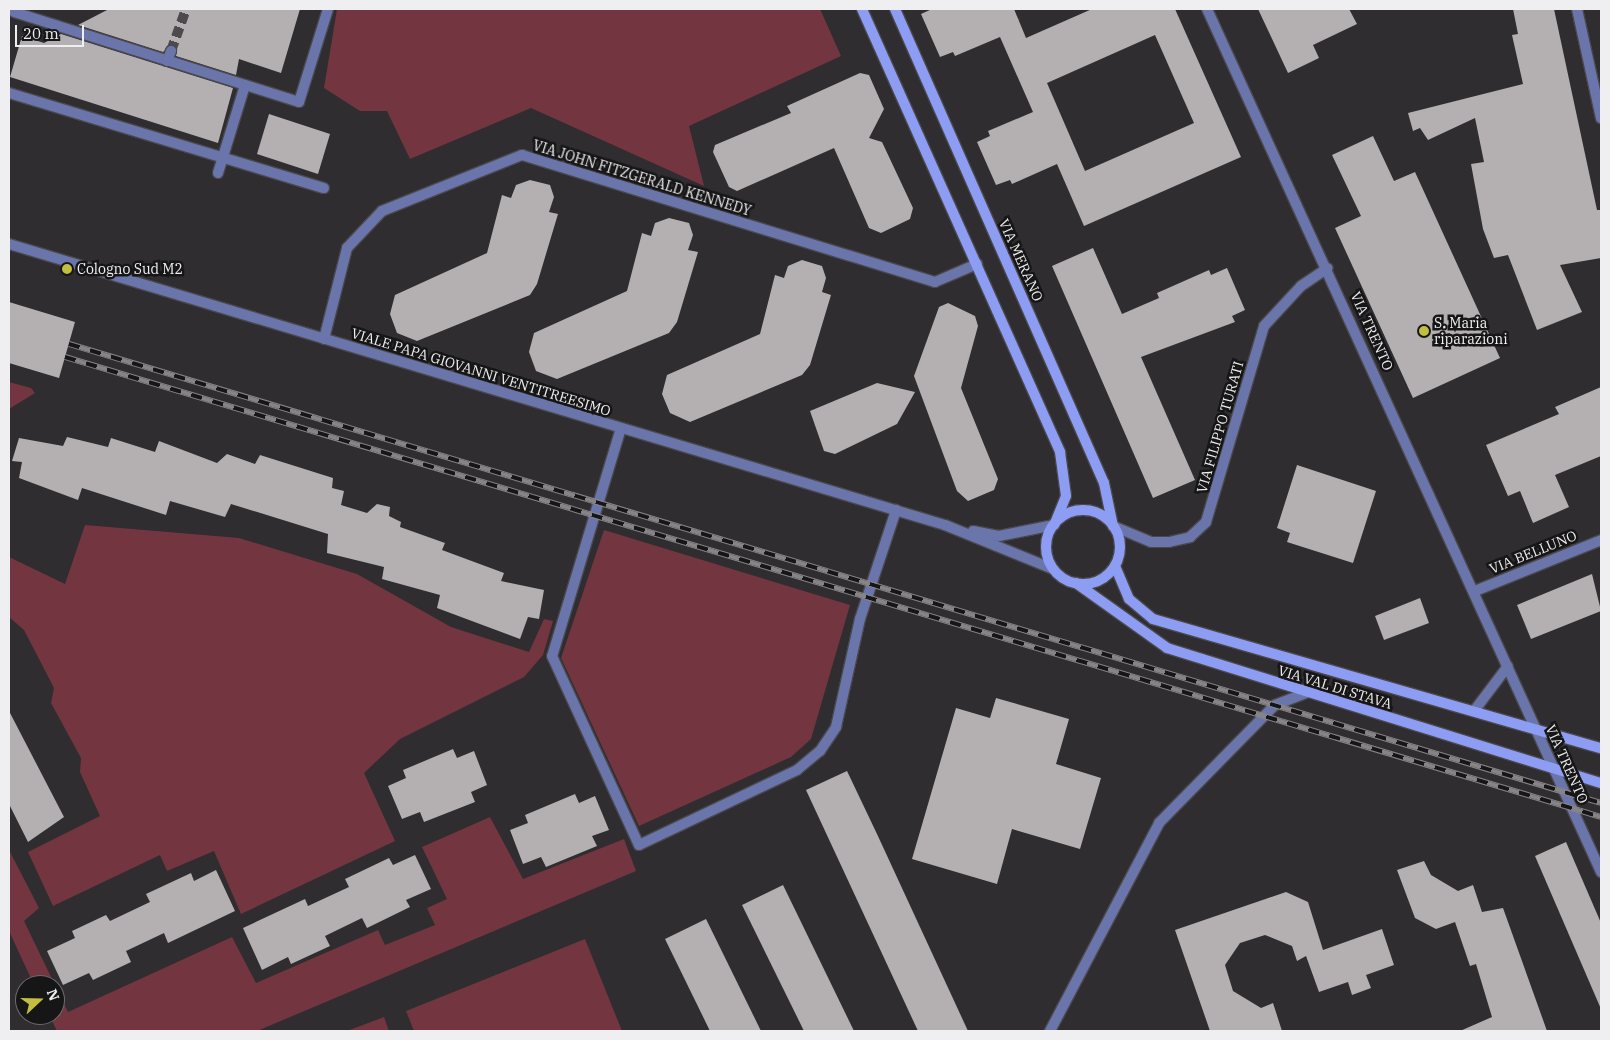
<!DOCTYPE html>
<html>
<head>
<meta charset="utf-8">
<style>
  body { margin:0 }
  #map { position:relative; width:1610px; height:1040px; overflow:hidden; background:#2f2d30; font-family:"IBM Plex Serif",serif }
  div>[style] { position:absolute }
  .green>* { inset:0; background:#73353f }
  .building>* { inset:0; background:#b4b0b2 }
  .street-tunnel>* { height:10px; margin-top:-5px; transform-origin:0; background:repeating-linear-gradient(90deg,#4c4a4d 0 10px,transparent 0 15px) }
  .roads { filter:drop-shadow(1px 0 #4a484b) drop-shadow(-1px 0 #4a484b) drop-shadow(0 1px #4a484b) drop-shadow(0 -1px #4a484b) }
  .street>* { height:10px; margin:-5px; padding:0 5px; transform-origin:5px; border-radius:5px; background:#6a75ab }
  .secondary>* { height:10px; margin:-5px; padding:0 5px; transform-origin:5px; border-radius:5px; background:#8d9df3 }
  .secondary>.ring { margin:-5px; padding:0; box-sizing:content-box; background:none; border:10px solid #8d9df3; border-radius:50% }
  .rail>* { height:5.5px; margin-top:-2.75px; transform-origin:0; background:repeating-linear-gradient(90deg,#161617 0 11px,#868487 0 22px); box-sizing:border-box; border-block:1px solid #868487 }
  .dots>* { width:14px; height:14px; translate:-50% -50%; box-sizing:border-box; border:2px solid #161617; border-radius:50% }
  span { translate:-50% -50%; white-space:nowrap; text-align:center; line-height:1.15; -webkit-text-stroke:5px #161617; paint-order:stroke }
  .street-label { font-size:14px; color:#efeef0 }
  .poi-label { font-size:14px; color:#efeef0 }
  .left { translate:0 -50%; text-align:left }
  .frame { position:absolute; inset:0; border:10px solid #efeef0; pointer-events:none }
  .north { position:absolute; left:15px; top:975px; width:50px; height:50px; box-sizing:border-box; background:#161617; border:1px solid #6d6c6e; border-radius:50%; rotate:69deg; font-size:14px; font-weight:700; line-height:20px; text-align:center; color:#efeef0 }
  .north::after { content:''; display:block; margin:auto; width:18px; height:22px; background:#c1be40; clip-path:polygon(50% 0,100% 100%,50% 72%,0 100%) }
  .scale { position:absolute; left:15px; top:25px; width:69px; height:22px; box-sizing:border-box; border:2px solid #efeef0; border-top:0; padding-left:6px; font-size:15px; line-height:18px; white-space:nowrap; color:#efeef0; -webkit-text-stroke:4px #161617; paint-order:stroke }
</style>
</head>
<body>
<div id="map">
  <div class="green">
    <i style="clip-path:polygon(337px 9px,820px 9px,841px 56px,689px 126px,704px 186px,531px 108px,410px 159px,387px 111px,360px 111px,324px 88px)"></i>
    <i style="clip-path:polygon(9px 382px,31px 388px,35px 393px,9px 409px)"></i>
    <i style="clip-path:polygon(85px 525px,239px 538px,357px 574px,451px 627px,529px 652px,544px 619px,553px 621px,543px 655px,524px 677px,400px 739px,364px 773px,395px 841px,241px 914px,214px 851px,167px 871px,160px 855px,53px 906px,28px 852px,100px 816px,80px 772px,81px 758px,51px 703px,54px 688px,24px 630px,9px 617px,9px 557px,65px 584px)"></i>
    <i style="clip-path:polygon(604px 530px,850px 605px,811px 739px,791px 757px,639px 826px,561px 658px)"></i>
    <i style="clip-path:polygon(490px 817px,523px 879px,624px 839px,636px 871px,257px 1031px,57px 1031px,49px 1015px,55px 1015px,55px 985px,34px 985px,9px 931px,9px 850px,39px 908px,24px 921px,68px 1012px,232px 937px,256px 983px,378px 930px,385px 945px,435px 925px,427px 908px,447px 899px,422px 847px)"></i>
    <i style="clip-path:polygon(585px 939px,622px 1031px,414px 1031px,406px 1011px)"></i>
    <i style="clip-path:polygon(384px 1017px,389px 1031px,347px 1031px)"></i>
  </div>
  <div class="building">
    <i style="clip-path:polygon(109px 9px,300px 9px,281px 73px,239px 59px,236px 75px,176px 56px,173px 44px,163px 52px,78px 25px)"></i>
    <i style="clip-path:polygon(evenodd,932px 9px,1014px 9px,1026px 38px,1092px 9px,1175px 9px,1241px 157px,1084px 226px,1057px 164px,1012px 184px,1010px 180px,996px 185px,977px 142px,990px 136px,988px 131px,1033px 112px,1000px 37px,955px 56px,953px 52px,940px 57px,921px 14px,932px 9px,1155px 35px,1194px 123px,1085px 171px,1047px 83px,1155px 35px)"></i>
    <i style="clip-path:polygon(1258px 9px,1349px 9px,1357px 24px,1313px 45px,1319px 58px,1288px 73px)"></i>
    <i style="clip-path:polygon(1513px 9px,1554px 9px,1597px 210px,1601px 210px,1601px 258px,1560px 265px,1582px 312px,1537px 330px,1508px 255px,1494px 258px,1483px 229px,1471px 164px,1484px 162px,1475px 118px,1428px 140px,1420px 128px,1413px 131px,1408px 113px,1523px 84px,1512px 35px,1518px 34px)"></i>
    <i style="clip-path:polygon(61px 34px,233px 88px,218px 143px,10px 77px,22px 36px,44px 43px)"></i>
    <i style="clip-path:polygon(860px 73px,869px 75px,884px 109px,869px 138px,882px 142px,913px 208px,910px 219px,881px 233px,869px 228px,834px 148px,737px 191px,729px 187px,713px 152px,715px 145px,791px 113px,787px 106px)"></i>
    <i style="clip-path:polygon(269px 114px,330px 134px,318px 174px,257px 154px)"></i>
    <i style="clip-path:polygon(1373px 136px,1394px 181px,1415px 172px,1500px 358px,1413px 398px,1335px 228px,1361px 216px,1332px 155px)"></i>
    <i style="clip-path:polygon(530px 180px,550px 185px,554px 197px,549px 212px,558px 214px,537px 284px,530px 295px,417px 341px,397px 333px,390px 314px,395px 295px,487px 253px,502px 195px,511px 198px,516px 185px)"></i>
    <i style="clip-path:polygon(669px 218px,689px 223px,693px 235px,688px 250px,698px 252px,677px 322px,669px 333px,557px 379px,536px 371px,529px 352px,534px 333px,627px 291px,642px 233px,651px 236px,655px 223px)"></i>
    <i style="clip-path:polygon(1093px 248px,1122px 314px,1159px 298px,1157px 293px,1209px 270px,1211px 275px,1227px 268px,1245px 310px,1232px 316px,1235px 322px,1141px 357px,1195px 480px,1153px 498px,1052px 266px)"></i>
    <i style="clip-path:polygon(802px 260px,822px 266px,826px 278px,822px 292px,831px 295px,810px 365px,802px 375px,690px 422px,670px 413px,662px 394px,667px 375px,760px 334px,775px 275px,784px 278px,788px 266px)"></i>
    <i style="clip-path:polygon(9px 302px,75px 322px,59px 378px,9px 363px)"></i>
    <i style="clip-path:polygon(948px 303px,975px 316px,978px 326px,961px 388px,998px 479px,994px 490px,968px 501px,957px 491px,914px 376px,939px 307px)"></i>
    <i style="clip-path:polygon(877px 383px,915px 392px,897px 424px,835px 454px,824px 451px,810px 411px)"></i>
    <i style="clip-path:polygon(1601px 387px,1601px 456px,1555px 475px,1569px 507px,1533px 523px,1520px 491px,1508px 496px,1486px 445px,1559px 414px,1555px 407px)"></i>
    <i style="clip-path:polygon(67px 437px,108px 447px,111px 438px,155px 452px,159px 441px,217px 463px,227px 454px,255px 464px,260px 455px,333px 478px,332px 488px,344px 491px,341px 505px,367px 513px,377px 504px,390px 507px,389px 516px,401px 522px,400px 527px,445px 543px,442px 550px,504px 573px,501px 581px,544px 590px,539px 619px,528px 617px,520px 639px,437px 608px,440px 595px,382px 579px,384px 567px,327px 553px,328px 534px,231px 504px,225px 517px,170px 501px,166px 515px,82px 488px,78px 500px,19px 478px,22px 462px,12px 461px,19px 438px,63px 446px)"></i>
    <i style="clip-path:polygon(1297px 465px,1376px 491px,1353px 563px,1287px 542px,1290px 533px,1277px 528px)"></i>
    <i style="clip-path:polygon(1592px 574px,1601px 611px,1531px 639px,1517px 605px)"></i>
    <i style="clip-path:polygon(1420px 598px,1429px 623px,1384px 640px,1375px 616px)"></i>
    <i style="clip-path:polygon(996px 698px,1069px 719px,1056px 764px,1101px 778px,1080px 849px,1012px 829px,997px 884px,912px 859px,956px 708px,990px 718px)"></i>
    <i style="clip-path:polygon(9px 711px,64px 817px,28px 842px,9px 804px)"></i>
    <i style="clip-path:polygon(453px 749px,457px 758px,474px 751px,487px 785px,471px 792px,475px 802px,424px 822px,420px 812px,402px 819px,388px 786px,406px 778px,403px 770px)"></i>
    <i style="clip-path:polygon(847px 771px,877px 834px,968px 1031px,918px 1031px,806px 790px)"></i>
    <i style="clip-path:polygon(575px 794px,579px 803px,595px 796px,609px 830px,592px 836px,597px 846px,546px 867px,541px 857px,523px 864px,510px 830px,528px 823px,525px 815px)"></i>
    <i style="clip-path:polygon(1566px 842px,1601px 923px,1601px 1009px,1535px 856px)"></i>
    <i style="clip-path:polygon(415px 855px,431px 889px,406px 900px,410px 907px,367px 928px,362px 918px,325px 936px,330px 946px,291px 964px,288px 957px,262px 970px,243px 928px,305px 899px,308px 906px,349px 887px,345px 879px,389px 858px,393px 865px)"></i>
    <i style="clip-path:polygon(1424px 861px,1431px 875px,1458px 891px,1473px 885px,1482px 912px,1503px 908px,1547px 1031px,1460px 1031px,1492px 1017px,1476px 964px,1470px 966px,1455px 922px,1436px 929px,1415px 918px,1397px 870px)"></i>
    <i style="clip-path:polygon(216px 870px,235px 911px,168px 943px,164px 933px,126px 951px,131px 962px,93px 980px,89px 973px,63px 985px,47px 951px,75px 938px,72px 931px,106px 915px,110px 921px,150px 902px,146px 894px,191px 873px,194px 881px)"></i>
    <i style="clip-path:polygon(783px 885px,854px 1031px,804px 1031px,742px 905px)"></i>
    <i style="clip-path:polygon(1286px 892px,1308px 902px,1323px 950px,1382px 929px,1394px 965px,1366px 975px,1371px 988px,1352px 995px,1348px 982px,1319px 992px,1306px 956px,1297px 961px,1292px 946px,1265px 935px,1240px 943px,1225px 965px,1233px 991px,1261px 1008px,1273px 1003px,1282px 1031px,1210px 1031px,1175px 930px)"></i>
    <i style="clip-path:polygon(706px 919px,761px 1031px,710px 1031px,665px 939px)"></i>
  </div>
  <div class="street-tunnel">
    <i style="left:171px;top:51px;width:45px;rotate:-70.3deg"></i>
  </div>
  <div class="roads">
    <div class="street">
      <i style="left:1207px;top:9px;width:949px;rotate:65.46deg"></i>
      <i style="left:1577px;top:9px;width:112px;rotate:77.6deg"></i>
      <i style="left:14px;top:12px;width:299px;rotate:17.5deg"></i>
      <i style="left:299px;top:102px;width:97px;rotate:-72.7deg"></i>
      <i style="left:167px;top:61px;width:11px;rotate:-68deg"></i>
      <i style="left:9px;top:93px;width:329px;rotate:16.8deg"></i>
      <i style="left:218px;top:173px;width:92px;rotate:-72.9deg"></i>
      <i style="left:9px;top:244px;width:977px;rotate:16.71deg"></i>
      <i style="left:945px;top:525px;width:117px;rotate:22.2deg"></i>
      <i style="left:324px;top:339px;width:94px;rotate:-75.8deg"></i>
      <i style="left:347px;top:248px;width:51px;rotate:-46.6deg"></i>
      <i style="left:382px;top:211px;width:151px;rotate:-21.8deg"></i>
      <i style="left:522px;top:155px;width:432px;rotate:17.1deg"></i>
      <i style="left:935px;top:282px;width:46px;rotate:-23.2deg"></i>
      <i style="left:621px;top:428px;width:238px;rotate:106.8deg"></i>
      <i style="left:552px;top:656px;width:208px;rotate:65.3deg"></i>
      <i style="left:639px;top:845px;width:175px;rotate:-25.4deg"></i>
      <i style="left:797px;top:770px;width:30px;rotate:-40deg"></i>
      <i style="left:820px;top:751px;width:29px;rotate:-56deg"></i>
      <i style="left:836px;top:727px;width:111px;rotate:-77.5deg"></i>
      <i style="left:860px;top:619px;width:115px;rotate:-71.7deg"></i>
      <i style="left:1113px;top:526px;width:41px;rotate:22.8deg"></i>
      <i style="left:1151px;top:542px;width:18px"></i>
      <i style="left:1169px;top:542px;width:22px;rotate:-13deg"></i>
      <i style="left:1190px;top:537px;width:22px;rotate:-43deg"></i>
      <i style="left:1206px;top:522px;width:204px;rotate:-73.5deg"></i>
      <i style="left:1264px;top:326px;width:54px;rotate:-47.2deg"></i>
      <i style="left:1301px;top:286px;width:32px;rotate:-34deg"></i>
      <i style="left:973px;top:531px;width:26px;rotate:11deg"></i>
      <i style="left:999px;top:536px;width:56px;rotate:-11.3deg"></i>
      <i style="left:1475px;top:591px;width:136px;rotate:-22deg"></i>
      <i style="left:1474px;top:711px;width:56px;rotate:-52.9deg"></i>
      <i style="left:1050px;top:1031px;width:235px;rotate:-62.3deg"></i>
      <i style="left:1159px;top:823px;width:165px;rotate:-45.5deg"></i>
      <i style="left:1275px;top:705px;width:33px;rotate:-21deg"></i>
    </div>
    <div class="secondary">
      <i style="left:862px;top:9px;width:485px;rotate:65.9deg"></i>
      <i style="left:1060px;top:452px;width:44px;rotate:82.2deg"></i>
      <i style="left:1066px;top:496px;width:31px;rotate:112deg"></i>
      <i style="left:895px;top:9px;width:518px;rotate:66.21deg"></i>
      <i style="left:1104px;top:483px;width:44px;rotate:78.2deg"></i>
      <i class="ring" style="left:1046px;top:510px;width:64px;height:64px"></i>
      <i style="left:1115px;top:566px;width:36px;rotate:67deg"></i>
      <i style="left:1129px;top:599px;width:31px;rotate:40deg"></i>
      <i style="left:1153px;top:619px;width:466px;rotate:16.1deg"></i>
      <i style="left:1076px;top:583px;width:112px;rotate:35.5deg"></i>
      <i style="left:1167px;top:648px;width:455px;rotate:17.3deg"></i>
    </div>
  </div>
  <div class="rail">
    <i style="left:69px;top:344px;width:1599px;rotate:16.68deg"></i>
    <i style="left:65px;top:357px;width:1603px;rotate:16.67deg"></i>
  </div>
  <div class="dots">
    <i style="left:67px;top:269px;background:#c1be40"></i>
    <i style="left:1424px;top:331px;background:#c1be40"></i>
  </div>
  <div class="street-label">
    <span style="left:642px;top:178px;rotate:17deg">VIA JOHN FITZGERALD KENNEDY</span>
    <span style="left:1021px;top:260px;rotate:66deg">VIA MERANO</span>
    <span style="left:1372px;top:331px;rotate:66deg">VIA TRENTO</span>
    <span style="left:481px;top:372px;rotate:17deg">VIALE PAPA GIOVANNI VENTITREESIMO</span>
    <span style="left:1220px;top:427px;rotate:-74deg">VIA FILIPPO TURATI</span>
    <span style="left:1533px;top:552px;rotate:-22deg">VIA BELLUNO</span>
    <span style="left:1335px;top:687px;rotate:17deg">VIA VAL DI STAVA</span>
    <span style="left:1567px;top:764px;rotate:66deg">VIA TRENTO</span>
  </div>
  <div class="poi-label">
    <span class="left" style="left:77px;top:269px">Cologno Sud M2</span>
    <span class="left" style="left:1434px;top:331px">S. Maria<br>riparazioni</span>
  </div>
  <div class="frame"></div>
  <div class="north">N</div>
  <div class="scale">20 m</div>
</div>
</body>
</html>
